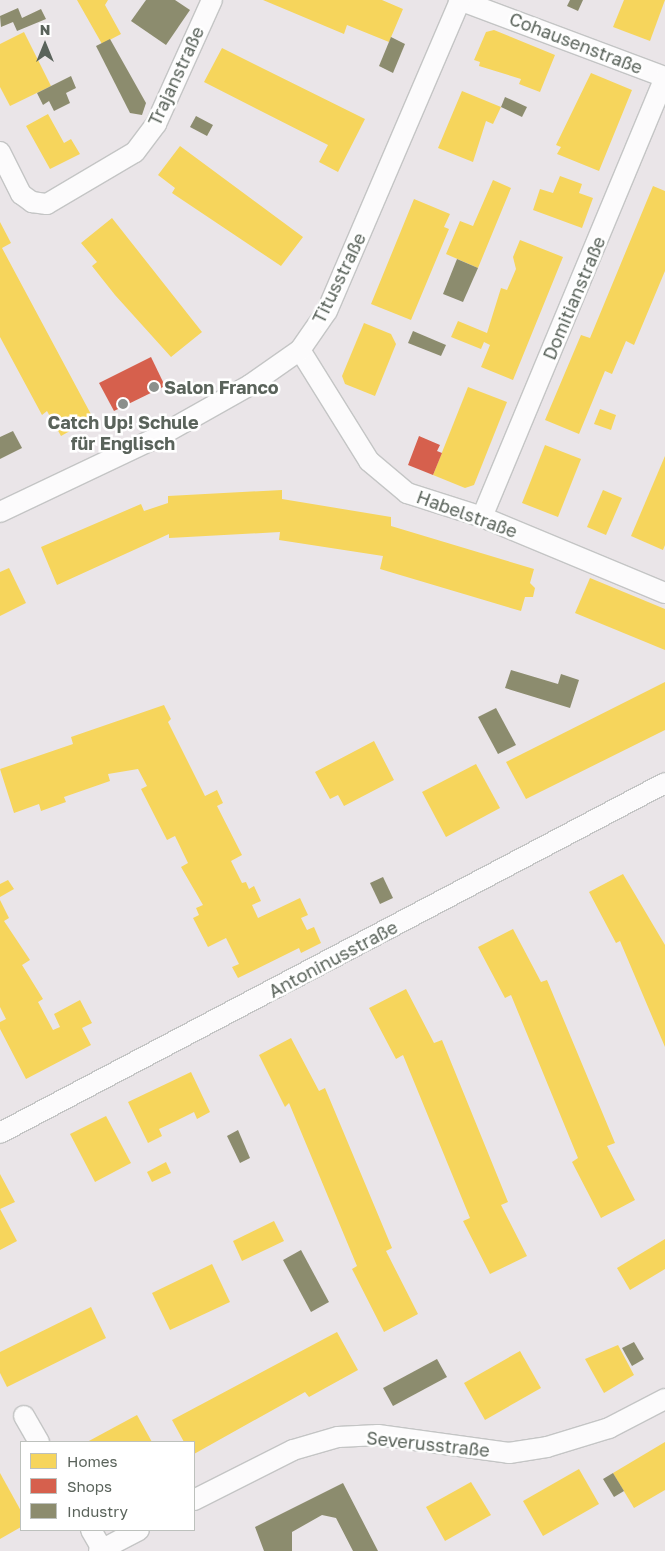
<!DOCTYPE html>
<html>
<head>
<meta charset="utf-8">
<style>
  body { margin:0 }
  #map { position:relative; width:665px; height:1551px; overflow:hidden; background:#eae5e8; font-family:"Golos Text",sans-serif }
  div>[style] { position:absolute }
  .homes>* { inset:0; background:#f6d55c }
  .shops>* { inset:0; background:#d6604d }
  .industry>* { inset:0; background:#8c8c6e }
  .roads { filter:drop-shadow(1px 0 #c4c5c5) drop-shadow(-1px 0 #c4c5c5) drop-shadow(0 1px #c4c5c5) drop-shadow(0 -1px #c4c5c5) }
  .street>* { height:20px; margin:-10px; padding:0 10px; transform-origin:10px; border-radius:10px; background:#fcfbfc }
  .dots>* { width:14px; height:14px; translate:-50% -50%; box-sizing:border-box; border:2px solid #fff; border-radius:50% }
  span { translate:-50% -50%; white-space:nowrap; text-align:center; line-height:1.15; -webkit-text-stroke:5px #fff; paint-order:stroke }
  .street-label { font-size:18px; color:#5a635b }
  .poi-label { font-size:18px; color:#5a635b; font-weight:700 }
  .left { translate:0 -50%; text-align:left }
  .legend { position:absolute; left:20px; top:1441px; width:175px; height:90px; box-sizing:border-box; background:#fff; border:1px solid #bdc1bd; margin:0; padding:6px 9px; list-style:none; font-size:15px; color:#5a635b }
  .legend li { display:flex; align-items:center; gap:10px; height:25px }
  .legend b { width:25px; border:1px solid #bdc1bd }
  .north { position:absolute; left:20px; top:20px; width:50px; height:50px; -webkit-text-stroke:4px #fff; paint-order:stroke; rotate:0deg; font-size:14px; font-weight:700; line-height:20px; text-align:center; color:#5a635b }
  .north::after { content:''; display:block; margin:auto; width:18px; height:22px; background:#5a635b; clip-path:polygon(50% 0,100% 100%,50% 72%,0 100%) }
</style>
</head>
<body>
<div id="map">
  <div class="homes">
    <i style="clip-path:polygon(77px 0,108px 0,105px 5px,121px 34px,102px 44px)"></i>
    <i style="clip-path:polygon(263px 0,382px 0,403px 9px,389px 42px,347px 25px,344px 34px)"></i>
    <i style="clip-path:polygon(624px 0,665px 0,650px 41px,613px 27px)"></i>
    <i style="clip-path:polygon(494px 30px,555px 55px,540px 92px,519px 84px,521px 79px,479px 66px,480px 62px,474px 60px,486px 32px)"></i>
    <i style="clip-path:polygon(24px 32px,51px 86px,10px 106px,0 87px,0 44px)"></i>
    <i style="clip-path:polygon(222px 48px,365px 119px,338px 172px,319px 162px,328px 145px,204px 82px)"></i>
    <i style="clip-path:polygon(591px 73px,632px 90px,599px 171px,557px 154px,561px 147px,556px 145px)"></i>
    <i style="clip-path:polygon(462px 91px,501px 107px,493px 124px,486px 121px,473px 162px,438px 148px)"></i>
    <i style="clip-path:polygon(48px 114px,64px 143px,71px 139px,80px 154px,50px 169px,26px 126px)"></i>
    <i style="clip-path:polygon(180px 146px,303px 237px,281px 266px,172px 193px,175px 188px,158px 175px)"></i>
    <i style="clip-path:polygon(560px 176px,582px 184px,579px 193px,593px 198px,582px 228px,533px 210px,540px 189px,553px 193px)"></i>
    <i style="clip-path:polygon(493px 180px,511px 188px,478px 268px,446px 254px,460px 221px,473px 226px)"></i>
    <i style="clip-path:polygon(653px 186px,665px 191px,665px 271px,634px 345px,626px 341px,612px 374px,605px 371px,579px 434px,545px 420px,581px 335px,590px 338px)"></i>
    <i style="clip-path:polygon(414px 199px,450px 214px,444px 227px,449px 229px,411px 320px,371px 304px)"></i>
    <i style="clip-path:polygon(112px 218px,202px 332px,171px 357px,115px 295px,92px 266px,97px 262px,81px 243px)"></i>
    <i style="clip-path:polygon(0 222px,11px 243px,2px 248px,93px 418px,61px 436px,47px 411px,42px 415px,0 337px)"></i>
    <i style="clip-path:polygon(520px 240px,563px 257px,513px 380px,481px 367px,490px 345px,484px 342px,481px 349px,451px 337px,458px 321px,487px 333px,501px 288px,507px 290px,516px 269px,513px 257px)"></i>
    <i style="clip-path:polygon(364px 323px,391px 334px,396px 344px,375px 396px,345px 384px,342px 376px)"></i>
    <i style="clip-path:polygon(468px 387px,507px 402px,474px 485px,465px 488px,433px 475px)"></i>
    <i style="clip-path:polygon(600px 409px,616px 415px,611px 430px,594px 424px)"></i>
    <i style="clip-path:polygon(545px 445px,581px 459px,558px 517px,522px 503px)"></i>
    <i style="clip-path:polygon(665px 456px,665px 545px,663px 550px,631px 536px)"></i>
    <i style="clip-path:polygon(282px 490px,282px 499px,391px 517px,391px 526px,534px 569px,530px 583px,535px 588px,533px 597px,525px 597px,521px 611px,380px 569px,383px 556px,279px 540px,280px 532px,169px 538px,169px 534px,57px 585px,41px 547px,141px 504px,144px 511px,168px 503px,168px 496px)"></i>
    <i style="clip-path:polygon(603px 490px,622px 498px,606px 535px,587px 527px)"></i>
    <i style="clip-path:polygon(9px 568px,26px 603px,0 616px,0 572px)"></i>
    <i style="clip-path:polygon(590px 578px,665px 609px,665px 650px,575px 613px)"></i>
    <i style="clip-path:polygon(665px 682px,665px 730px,526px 799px,506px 762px)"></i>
    <i style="clip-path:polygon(164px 705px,171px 719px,168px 722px,205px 796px,217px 790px,223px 803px,217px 806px,242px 855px,231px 861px,242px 883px,246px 882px,249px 889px,254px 886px,261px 901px,252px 905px,258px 918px,300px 898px,308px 915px,301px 918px,307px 930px,314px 927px,321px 943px,301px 953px,299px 948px,238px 978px,232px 967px,239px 964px,226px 938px,208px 947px,193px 918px,199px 915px,196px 908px,203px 905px,181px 867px,188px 863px,175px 836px,167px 840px,141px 789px,147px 786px,138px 769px,108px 774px,110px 781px,64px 797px,66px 802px,41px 811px,39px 804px,14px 813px,0 769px,73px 744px,71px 737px)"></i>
    <i style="clip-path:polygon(374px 741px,394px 780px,344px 806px,338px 795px,330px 799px,315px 772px)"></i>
    <i style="clip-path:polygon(476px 764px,500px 808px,446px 837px,422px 792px)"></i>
    <i style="clip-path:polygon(623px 874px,665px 945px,665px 1047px,620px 941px,616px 943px,589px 892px)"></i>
    <i style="clip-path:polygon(8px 880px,14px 889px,0 897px,0 884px)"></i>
    <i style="clip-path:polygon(0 900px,9px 918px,4px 921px,30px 960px,22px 965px,43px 999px,38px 1002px,53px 1030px,60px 1027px,54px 1014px,80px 1000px,92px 1023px,82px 1028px,91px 1045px,26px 1079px,0 1029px,0 1022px,6px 1019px,0 1007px)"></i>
    <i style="clip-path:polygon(513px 929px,541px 982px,547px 980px,615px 1143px,607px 1146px,635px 1200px,601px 1218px,572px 1162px,578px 1158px,511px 995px,505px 998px,478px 947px)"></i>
    <i style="clip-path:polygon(406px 989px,434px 1043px,442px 1040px,508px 1202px,501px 1205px,527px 1256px,490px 1274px,463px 1221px,470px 1218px,403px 1055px,396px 1059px,369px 1008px)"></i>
    <i style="clip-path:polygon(291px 1038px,319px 1091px,325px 1088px,392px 1248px,386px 1251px,418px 1314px,384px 1332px,352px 1269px,357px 1266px,289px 1103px,285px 1107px,259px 1055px)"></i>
    <i style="clip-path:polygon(191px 1072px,210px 1112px,197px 1119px,194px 1112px,176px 1121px,159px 1129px,162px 1136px,148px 1143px,128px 1102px)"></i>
    <i style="clip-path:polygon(106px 1116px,131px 1163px,95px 1182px,70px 1134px)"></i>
    <i style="clip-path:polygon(166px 1162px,171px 1173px,152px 1182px,147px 1172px)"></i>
    <i style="clip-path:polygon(0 1174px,15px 1202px,0 1209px,17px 1241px,0 1250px)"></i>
    <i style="clip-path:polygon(274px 1221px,284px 1241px,242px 1261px,233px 1241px)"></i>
    <i style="clip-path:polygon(665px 1239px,665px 1269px,630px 1290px,617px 1268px)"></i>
    <i style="clip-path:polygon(212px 1264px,230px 1302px,170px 1330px,152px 1293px)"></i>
    <i style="clip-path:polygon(91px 1307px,106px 1338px,7px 1387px,0 1373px,0 1352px)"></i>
    <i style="clip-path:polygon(337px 1332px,358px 1370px,309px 1397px,305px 1392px,194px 1454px,194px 1442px,184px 1442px,172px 1420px)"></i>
    <i style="clip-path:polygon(618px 1345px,634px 1375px,604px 1393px,585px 1359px)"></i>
    <i style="clip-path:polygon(520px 1351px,541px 1388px,485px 1420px,464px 1383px)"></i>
    <i style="clip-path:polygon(137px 1415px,152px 1442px,87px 1442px)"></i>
    <i style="clip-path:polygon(665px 1442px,665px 1490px,634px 1508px,613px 1473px)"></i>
    <i style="clip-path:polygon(579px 1469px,599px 1504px,543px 1536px,523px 1501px)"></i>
    <i style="clip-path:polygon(0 1473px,21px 1511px,21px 1527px,0 1539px)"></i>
    <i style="clip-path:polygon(471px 1482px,491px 1515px,445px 1541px,426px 1507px)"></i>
  </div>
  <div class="shops">
    <i style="clip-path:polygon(151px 357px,165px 386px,114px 411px,99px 383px)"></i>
    <i style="clip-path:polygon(419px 436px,440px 445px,437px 451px,442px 453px,433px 475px,408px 465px)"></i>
  </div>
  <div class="industry">
    <i style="clip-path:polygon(146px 0,175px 0,190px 10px,166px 45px,131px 21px)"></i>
    <i style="clip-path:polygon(570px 0,583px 0,578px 11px,567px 6px)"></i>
    <i style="clip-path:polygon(18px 8px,22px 18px,41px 9px,46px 19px,17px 31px,13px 22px,1px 27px,0 16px)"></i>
    <i style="clip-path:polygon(391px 37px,405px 44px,393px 73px,379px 66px)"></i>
    <i style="clip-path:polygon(110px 39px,146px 103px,142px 115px,130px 113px,96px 46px)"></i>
    <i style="clip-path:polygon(71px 76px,76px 88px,66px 93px,70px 103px,54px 111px,49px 101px,43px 105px,37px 93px)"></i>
    <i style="clip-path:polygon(505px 97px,527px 107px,522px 117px,501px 107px)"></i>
    <i style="clip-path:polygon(196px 116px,213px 125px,207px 136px,190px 127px)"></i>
    <i style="clip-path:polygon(457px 259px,478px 268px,463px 302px,443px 294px)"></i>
    <i style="clip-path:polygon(413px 331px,446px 345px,441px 356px,408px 343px)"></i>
    <i style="clip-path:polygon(13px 431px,22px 448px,0 459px,0 437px)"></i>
    <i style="clip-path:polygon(511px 670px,558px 684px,561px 674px,579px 680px,570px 708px,505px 688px)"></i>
    <i style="clip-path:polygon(496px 708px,516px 745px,498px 754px,478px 717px)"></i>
    <i style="clip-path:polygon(383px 877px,393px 898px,380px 904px,370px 883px)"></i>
    <i style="clip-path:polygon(238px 1130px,250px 1158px,240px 1163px,227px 1136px)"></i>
    <i style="clip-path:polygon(301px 1250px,329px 1302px,311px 1312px,283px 1260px)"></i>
    <i style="clip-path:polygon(634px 1342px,644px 1359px,632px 1366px,622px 1348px)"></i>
    <i style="clip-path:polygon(437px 1359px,447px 1377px,393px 1406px,383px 1388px)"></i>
    <i style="clip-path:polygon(613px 1473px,624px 1491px,614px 1497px,603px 1479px)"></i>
    <i style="clip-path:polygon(343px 1483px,378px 1551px,353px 1551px,336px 1518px,322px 1515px,292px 1532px,292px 1551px,264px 1551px,255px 1527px)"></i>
  </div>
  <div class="roads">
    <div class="street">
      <i style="left:459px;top:0;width:220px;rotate:20.5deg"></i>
      <i style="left:0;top:152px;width:47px;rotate:63.4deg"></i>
      <i style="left:21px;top:194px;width:14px;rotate:36deg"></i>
      <i style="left:32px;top:202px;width:15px;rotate:8deg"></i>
      <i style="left:47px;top:204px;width:102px;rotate:-30.6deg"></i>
      <i style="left:135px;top:152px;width:35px;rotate:-53deg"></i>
      <i style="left:156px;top:124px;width:136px;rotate:-65.7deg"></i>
      <i style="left:300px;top:350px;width:131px;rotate:58.1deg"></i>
      <i style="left:369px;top:461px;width:50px;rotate:40.1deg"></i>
      <i style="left:407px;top:493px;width:79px;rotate:17.7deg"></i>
      <i style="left:482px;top:517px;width:198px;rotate:22.6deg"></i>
      <i style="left:0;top:512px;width:173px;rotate:-25.4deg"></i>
      <i style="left:156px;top:438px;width:108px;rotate:-29.4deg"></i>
      <i style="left:250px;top:385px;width:61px;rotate:-35deg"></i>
      <i style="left:300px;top:350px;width:47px;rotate:-55.3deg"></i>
      <i style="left:327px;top:311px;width:338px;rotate:-66.8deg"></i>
      <i style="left:482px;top:517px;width:476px;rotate:-67.4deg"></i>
      <i style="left:0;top:1133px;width:751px;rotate:-27.76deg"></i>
      <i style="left:24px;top:1416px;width:30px;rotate:60deg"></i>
      <i style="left:194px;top:1500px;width:111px;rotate:-26.8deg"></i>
      <i style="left:293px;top:1450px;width:47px;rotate:-16.1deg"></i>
      <i style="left:338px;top:1437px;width:40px;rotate:-2.9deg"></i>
      <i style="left:378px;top:1435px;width:132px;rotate:7.8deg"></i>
      <i style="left:509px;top:1453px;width:38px;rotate:-9deg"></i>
      <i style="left:547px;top:1447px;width:65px;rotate:-17deg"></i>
      <i style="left:609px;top:1428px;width:63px;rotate:-27.4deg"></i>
      <i style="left:91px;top:1530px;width:24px;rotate:60deg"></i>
      <i style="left:99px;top:1551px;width:45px;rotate:-27.7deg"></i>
    </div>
  </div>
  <div class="dots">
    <i style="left:154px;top:387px;background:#8c908c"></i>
    <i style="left:123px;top:404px;background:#8c908c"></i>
  </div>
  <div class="street-label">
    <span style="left:576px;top:43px;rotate:21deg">Cohausenstraße</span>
    <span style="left:176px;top:76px;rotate:-65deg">Trajanstraße</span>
    <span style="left:339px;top:278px;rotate:-64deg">Titusstraße</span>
    <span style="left:574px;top:298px;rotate:-67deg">Domitianstraße</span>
    <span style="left:467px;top:514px;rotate:20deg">Habelstraße</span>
    <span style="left:333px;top:959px;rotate:-28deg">Antoninusstraße</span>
    <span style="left:428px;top:1444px;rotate:6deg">Severusstraße</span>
  </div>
  <div class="poi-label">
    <span class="left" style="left:164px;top:387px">Salon Franco</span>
    <span style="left:123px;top:433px">Catch Up! Schule<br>für Englisch</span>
  </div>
  <ul class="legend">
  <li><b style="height:14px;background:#f6d55c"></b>Homes</li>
  <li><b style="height:14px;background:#d6604d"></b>Shops</li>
  <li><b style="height:14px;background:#8c8c6e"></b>Industry</li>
  </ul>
  <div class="north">N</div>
</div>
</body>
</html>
